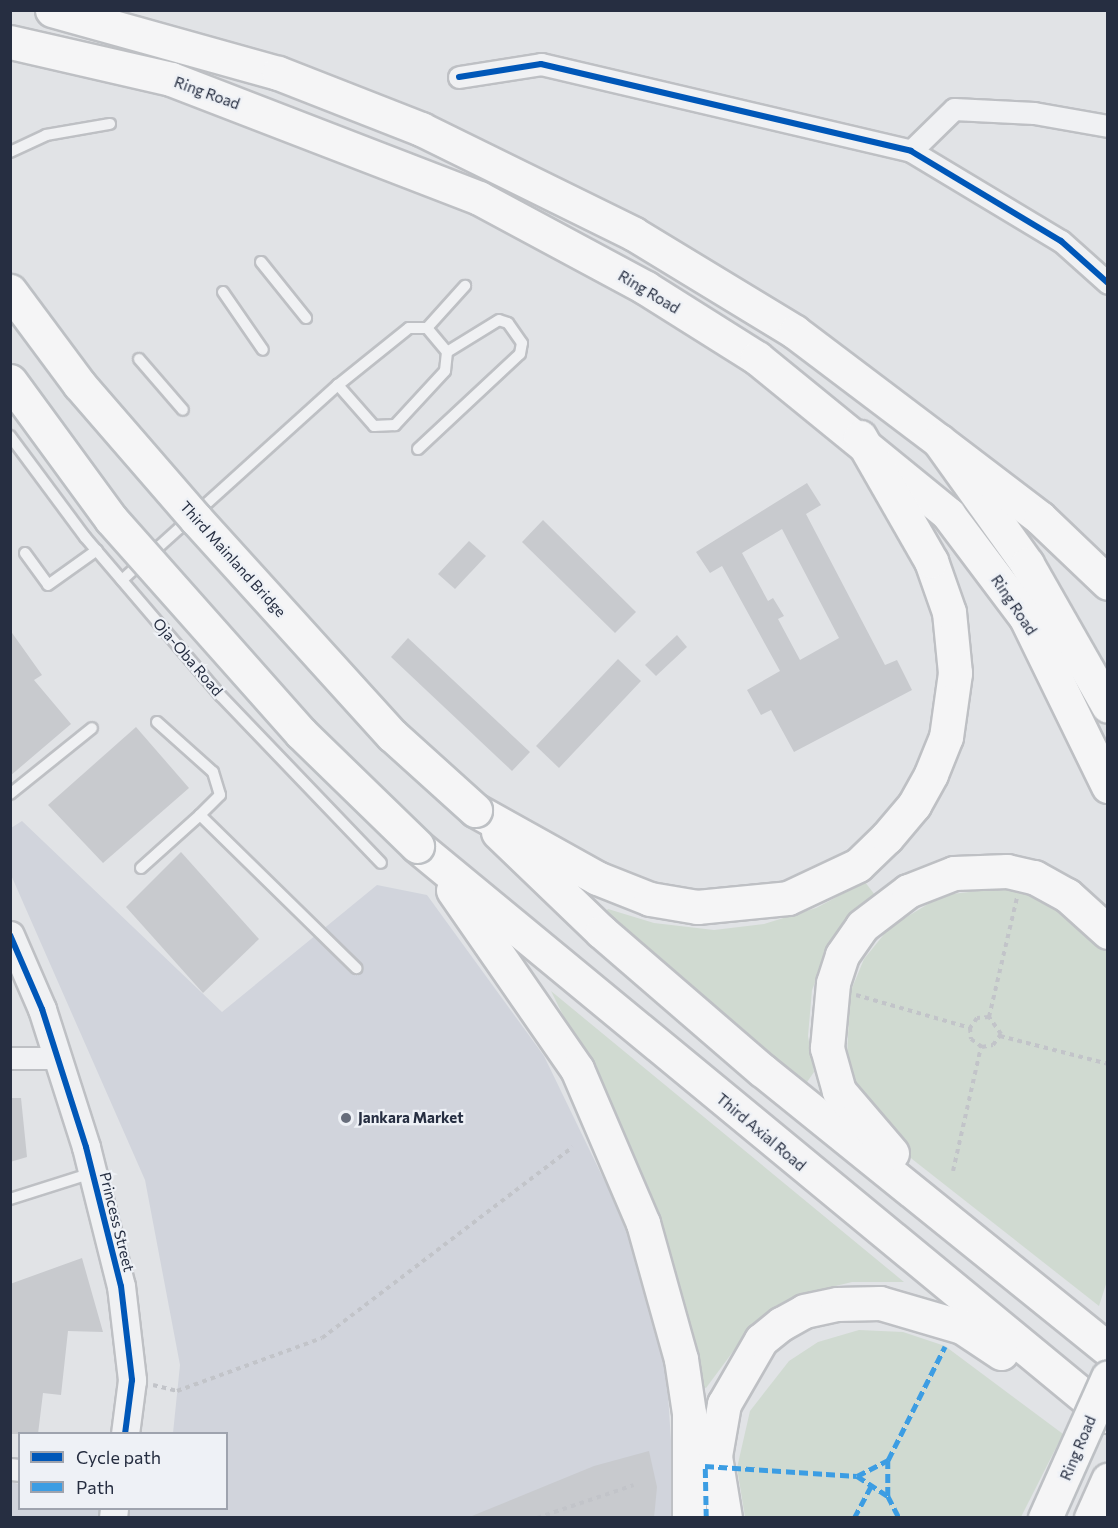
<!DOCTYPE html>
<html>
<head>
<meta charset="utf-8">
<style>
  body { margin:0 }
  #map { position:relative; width:1118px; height:1528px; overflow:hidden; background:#e1e3e6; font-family:Commissioner,sans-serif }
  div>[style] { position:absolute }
  .built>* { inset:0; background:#d1d4dc }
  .green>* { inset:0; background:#d0dad1 }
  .building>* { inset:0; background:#c8cace }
  .path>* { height:4px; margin-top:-2px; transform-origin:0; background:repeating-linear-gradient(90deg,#c2c4c9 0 4.5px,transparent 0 9px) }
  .roads { filter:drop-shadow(2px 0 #bec0c4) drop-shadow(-2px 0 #bec0c4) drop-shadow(0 2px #bec0c4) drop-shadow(0 -2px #bec0c4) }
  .service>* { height:10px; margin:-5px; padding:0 5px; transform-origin:5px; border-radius:5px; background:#f0f1f3 }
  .minor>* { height:21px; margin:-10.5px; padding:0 10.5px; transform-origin:10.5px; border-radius:10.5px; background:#f0f1f3 }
  .tertiary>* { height:27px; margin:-13.5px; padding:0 13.5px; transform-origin:13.5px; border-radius:13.5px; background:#f0f1f3 }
  .primary>* { height:33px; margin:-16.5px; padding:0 16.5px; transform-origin:16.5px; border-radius:16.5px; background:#f5f5f6 }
  .motorway>* { height:33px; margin:-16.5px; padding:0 16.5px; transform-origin:16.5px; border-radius:16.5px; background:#f5f5f6 }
  .bridges { filter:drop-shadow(2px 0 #bdc0c4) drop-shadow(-2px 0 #bdc0c4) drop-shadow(0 2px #bdc0c4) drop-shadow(0 -2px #bdc0c4) }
  .primary-bridge>* { height:33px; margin:-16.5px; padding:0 16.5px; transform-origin:16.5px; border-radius:16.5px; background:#f5f5f6 }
  .motorway-bridge>* { height:33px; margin:-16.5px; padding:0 16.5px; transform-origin:16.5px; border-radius:16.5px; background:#f5f5f6 }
  .quiet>* { height:4.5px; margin-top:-2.25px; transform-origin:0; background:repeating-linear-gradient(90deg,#3c9de3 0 9px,transparent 0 13.5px) }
  .cycleway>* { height:6px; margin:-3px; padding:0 3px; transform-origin:3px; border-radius:3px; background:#0057b8 }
  .dots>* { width:16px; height:16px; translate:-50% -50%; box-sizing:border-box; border:3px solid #eef1f6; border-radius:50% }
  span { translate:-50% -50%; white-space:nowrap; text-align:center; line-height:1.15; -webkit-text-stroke:4.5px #eef1f6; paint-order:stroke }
  .street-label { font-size:15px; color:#262e41 }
  .poi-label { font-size:15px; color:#262e41; font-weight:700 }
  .left { translate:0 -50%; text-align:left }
  .frame { position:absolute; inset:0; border:12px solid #262e41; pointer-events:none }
  .legend { position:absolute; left:18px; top:1432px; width:210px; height:78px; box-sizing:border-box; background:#eef1f6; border:2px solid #9ea3ae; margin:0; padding:8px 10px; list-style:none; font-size:18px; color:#262e41 }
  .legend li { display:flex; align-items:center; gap:12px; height:30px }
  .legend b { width:30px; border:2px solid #9ea3ae }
</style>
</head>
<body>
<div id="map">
  <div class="built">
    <i style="clip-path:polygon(22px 821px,222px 1012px,377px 885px,427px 895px,544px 1056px,622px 1217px,665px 1349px,676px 1517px,11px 1517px,10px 1482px,19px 1484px,20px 1508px,226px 1508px,226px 1434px,173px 1433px,180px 1365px,145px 1180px,11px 875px,11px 828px)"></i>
  </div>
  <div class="green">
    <i style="clip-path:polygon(865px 882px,875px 895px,852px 916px,827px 952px,812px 990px,808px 1036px,814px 1072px,805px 1085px,601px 916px,608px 909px,654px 923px,714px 930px,764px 924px,816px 908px)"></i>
    <i style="clip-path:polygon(1004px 888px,1045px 898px,1108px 948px,1108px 1278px,1099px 1306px,912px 1159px,860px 1097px,847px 1058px,850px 993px,864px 959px,890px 927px,943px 895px)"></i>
    <i style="clip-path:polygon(551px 991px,904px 1282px,852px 1282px,807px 1293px,746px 1334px,706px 1388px,695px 1384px,675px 1281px,645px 1180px)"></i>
    <i style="clip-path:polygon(859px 1330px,903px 1332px,945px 1346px,1063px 1434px,1021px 1517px,745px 1517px,737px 1468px,750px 1411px,789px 1361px,818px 1342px)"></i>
  </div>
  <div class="building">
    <i style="clip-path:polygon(evenodd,807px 483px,821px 505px,806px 514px,885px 665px,897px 660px,912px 690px,794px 752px,771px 710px,761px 715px,747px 690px,780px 671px,722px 566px,710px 573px,696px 552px,807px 483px,782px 529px,839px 638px,800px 660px,778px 619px,784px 616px,773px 598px,768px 601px,742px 553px,782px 529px)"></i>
    <i style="clip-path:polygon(543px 520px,636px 612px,615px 633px,522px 542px)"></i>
    <i style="clip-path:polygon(469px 541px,486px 556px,455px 589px,438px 574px)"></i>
    <i style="clip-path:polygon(10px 630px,42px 675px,34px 680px,71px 724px,10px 776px)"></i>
    <i style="clip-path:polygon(677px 635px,687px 647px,656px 676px,645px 665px)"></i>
    <i style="clip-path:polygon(408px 638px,530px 752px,512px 771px,391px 657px)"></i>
    <i style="clip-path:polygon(618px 659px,641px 681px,559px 768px,536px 746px)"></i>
    <i style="clip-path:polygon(136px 727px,189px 788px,103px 863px,48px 805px)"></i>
    <i style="clip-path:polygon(181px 852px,259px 939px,203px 993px,126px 907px)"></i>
    <i style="clip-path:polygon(10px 1098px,21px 1098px,27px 1157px,10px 1162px)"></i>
    <i style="clip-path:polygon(82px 1258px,103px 1332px,68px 1331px,61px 1395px,43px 1393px,38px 1434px,10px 1434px,10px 1284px)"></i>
    <i style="clip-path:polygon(649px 1451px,657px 1487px,654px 1518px,467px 1518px,594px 1466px)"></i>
  </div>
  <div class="path">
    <i style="left:856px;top:995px;width:119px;rotate:16.1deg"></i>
    <i style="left:970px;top:1028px;width:11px;rotate:85deg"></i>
    <i style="left:971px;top:1039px;width:14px;rotate:36deg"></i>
    <i style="left:982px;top:1047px;width:11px;rotate:-10deg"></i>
    <i style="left:993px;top:1045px;width:14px;rotate:-54deg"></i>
    <i style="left:1001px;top:1034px;width:21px;rotate:-125deg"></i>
    <i style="left:989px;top:1017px;width:12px;rotate:175deg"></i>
    <i style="left:977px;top:1018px;width:12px;rotate:125deg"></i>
    <i style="left:989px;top:1017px;width:122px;rotate:-76.8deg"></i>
    <i style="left:1000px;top:1036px;width:112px;rotate:14.5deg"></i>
    <i style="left:953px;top:1171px;width:127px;rotate:-77.3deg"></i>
    <i style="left:153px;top:1385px;width:25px;rotate:14deg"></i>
    <i style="left:177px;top:1391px;width:154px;rotate:-20.1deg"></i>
    <i style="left:322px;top:1338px;width:315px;rotate:-37.3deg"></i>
    <i style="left:537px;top:1518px;width:102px;rotate:-18.8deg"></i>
  </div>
  <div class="roads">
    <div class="service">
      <i style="left:10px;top:152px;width:40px;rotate:-25deg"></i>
      <i style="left:46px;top:135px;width:65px;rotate:-9.8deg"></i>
      <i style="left:261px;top:262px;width:72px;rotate:51.2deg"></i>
      <i style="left:223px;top:292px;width:70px;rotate:55.4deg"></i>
      <i style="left:427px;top:328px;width:57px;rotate:-47.9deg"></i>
      <i style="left:139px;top:359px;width:67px;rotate:49.2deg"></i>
      <i style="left:10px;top:436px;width:126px;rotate:53.4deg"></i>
      <i style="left:85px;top:537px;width:209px;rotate:49.5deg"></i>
      <i style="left:221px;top:696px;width:231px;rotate:46.2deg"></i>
      <i style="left:418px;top:449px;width:139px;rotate:-43deg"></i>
      <i style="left:520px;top:354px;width:11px;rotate:-80deg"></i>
      <i style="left:522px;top:343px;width:24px;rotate:-125deg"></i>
      <i style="left:508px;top:323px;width:9px;rotate:-162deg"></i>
      <i style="left:499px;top:320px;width:61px;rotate:148.4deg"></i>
      <i style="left:25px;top:553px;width:39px;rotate:54deg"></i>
      <i style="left:48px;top:585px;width:60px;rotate:-35.5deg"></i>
      <i style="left:122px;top:580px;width:291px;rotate:-42.1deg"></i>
      <i style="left:338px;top:385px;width:91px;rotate:-38.8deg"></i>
      <i style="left:409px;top:328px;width:18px"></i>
      <i style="left:427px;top:328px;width:31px;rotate:50deg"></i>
      <i style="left:447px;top:352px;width:19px;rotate:96deg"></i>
      <i style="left:445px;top:371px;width:74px;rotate:132.8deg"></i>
      <i style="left:395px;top:425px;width:21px;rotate:177deg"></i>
      <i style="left:374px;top:426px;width:55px;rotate:-131.3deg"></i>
      <i style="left:157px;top:722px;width:75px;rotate:41.8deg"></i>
      <i style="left:213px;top:772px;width:24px;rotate:73deg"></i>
      <i style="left:220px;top:795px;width:28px;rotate:135deg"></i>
      <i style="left:10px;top:794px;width:105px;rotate:-38.8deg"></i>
      <i style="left:141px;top:868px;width:79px;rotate:-41.9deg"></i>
      <i style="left:200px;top:815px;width:219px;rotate:44.4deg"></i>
      <i style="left:10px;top:1199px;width:86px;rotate:-17.6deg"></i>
    </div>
    <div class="minor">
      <i style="left:459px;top:77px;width:83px;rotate:-9deg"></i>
      <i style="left:541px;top:64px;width:380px;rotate:13.2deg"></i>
      <i style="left:911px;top:151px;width:175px;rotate:31deg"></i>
      <i style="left:1061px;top:241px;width:63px;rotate:41.8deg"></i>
      <i style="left:911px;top:151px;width:60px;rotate:-44.3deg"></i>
      <i style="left:954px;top:109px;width:80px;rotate:2.9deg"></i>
      <i style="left:1034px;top:113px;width:75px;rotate:10deg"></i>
      <i style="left:10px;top:1058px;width:46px"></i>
      <i style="left:10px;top:1469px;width:10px;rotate:6deg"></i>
    </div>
    <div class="tertiary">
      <i style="left:10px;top:935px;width:81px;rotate:66.6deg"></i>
      <i style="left:42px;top:1009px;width:145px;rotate:72.3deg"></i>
      <i style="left:86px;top:1147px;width:143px;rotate:75.9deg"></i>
      <i style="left:121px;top:1286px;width:95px;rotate:83.3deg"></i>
      <i style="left:132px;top:1380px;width:54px;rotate:97.4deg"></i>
      <i style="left:113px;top:1518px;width:10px;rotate:-84deg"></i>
    </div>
    <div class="primary">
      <i style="left:52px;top:10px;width:235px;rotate:15.6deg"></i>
      <i style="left:278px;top:73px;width:154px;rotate:21.4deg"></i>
      <i style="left:421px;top:129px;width:237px;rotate:26.2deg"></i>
      <i style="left:634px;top:234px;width:188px;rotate:31.3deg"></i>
      <i style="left:795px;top:332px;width:181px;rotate:37.1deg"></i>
      <i style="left:939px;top:441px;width:151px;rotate:54.4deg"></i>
      <i style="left:1027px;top:564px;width:163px;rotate:60.3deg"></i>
      <i style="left:10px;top:42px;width:165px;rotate:12.9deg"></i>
      <i style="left:171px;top:79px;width:330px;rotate:21.1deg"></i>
      <i style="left:479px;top:198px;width:190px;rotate:28.3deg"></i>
      <i style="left:646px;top:288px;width:131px;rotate:32.2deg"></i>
      <i style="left:757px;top:358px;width:247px;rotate:39.2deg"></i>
      <i style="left:948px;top:514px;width:130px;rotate:53.1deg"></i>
      <i style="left:1026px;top:618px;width:187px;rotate:64deg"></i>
      <i style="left:1091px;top:1518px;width:42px;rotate:-65.9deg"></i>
    </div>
    <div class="motorway">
      <i style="left:939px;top:441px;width:127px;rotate:37.3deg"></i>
      <i style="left:1040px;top:518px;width:94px;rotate:43.7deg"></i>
      <i style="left:475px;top:810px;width:140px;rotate:29.1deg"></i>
      <i style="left:597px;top:878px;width:57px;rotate:21.6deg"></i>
      <i style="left:650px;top:899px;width:48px;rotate:9.7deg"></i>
      <i style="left:697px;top:907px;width:91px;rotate:-5.6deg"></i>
      <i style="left:788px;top:898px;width:77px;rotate:-25.2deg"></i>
      <i style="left:858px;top:865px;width:40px;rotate:-44deg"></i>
      <i style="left:887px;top:837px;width:42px;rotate:-49.8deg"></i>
      <i style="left:914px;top:805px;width:35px;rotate:-61deg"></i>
      <i style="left:931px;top:774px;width:40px;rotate:-68deg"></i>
      <i style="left:946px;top:737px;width:65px;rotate:-82deg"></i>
      <i style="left:955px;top:673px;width:61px;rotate:-95.6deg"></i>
      <i style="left:949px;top:612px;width:54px;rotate:-109.4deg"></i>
      <i style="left:931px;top:561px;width:143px;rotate:-119.8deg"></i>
      <i style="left:498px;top:832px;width:144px;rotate:43.9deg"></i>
      <i style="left:602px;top:932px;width:211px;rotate:40.8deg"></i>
      <i style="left:762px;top:1070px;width:444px;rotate:38.9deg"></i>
      <i style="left:417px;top:846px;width:896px;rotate:39.52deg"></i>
      <i style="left:453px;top:890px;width:218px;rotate:55.3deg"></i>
      <i style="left:577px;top:1069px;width:168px;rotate:66.8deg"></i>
      <i style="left:643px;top:1223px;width:141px;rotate:74.4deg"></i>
      <i style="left:681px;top:1359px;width:55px;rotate:81.6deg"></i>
      <i style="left:689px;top:1413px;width:105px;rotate:90deg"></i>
      <i style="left:892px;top:1153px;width:82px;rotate:-130.5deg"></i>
      <i style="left:839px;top:1091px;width:45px;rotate:-105.6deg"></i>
      <i style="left:827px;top:1048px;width:65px;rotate:-84.7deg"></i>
      <i style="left:833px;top:983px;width:29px;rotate:-72deg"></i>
      <i style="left:842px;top:955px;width:35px;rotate:-55deg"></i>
      <i style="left:862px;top:926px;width:58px;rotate:-37.3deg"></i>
      <i style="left:908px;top:891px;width:49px;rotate:-21.4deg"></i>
      <i style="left:954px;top:873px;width:53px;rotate:-2.2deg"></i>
      <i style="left:1007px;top:871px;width:28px;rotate:13deg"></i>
      <i style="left:1034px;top:877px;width:38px;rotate:29deg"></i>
      <i style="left:1067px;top:895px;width:55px;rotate:42.1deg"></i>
      <i style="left:725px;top:1518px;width:63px;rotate:-99.2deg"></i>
      <i style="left:715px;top:1456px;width:53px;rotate:-80.2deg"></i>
      <i style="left:724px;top:1404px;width:74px;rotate:-60deg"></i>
      <i style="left:761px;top:1340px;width:26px;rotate:-39deg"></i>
      <i style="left:781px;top:1324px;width:26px;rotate:-29deg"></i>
      <i style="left:804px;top:1311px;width:34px;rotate:-12deg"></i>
      <i style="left:837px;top:1304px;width:43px;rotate:-1.3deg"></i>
      <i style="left:880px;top:1303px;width:85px;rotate:16.3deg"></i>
      <i style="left:962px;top:1327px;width:47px;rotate:33.7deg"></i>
    </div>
  </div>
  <div class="bridges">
    <div class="primary-bridge">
      <i style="left:1045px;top:1518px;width:154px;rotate:-65.9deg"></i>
    </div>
    <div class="motorway-bridge">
      <i style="left:10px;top:291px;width:116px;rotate:53.4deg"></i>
      <i style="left:79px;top:384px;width:179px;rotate:49.1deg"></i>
      <i style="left:196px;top:519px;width:292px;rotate:47.8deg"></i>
      <i style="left:392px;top:735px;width:112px;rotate:42.1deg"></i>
      <i style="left:10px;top:381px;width:171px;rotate:53.8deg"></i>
      <i style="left:111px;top:519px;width:286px;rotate:48.4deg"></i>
      <i style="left:301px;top:733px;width:162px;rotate:44.2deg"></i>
    </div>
  </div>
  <div class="quiet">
    <i style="left:888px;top:1460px;width:36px;rotate:90deg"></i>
    <i style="left:888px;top:1496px;width:25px;rotate:63deg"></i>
    <i style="left:857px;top:1476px;width:35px;rotate:-27deg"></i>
    <i style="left:888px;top:1460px;width:127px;rotate:-63.4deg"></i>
    <i style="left:706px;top:1518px;width:52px;rotate:-91.1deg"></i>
    <i style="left:705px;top:1466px;width:152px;rotate:3.8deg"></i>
    <i style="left:857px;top:1476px;width:37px;rotate:33deg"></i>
    <i style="left:854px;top:1518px;width:36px;rotate:-62deg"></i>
  </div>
  <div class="cycleway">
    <i style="left:459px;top:77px;width:83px;rotate:-9deg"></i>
    <i style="left:541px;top:64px;width:380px;rotate:13.2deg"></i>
    <i style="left:911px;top:151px;width:175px;rotate:31deg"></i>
    <i style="left:1061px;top:241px;width:63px;rotate:41.8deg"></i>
    <i style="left:10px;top:935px;width:81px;rotate:66.6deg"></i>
    <i style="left:42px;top:1009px;width:145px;rotate:72.3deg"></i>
    <i style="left:86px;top:1147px;width:143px;rotate:75.9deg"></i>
    <i style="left:121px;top:1286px;width:95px;rotate:83.3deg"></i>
    <i style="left:132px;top:1380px;width:54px;rotate:97.4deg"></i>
  </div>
  <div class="dots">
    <i style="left:346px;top:1118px;background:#676d7b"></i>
  </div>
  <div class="street-label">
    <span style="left:207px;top:93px;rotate:20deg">Ring Road</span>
    <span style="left:649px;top:292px;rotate:31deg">Ring Road</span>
    <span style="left:233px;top:559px;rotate:48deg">Third Mainland Bridge</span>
    <span style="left:1014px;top:605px;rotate:56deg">Ring Road</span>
    <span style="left:188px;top:657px;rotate:49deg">Oja-Oba Road</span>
    <span style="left:761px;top:1132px;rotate:40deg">Third Axial Road</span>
    <span style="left:117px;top:1222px;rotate:76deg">Princess Street</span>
    <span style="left:1078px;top:1448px;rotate:-67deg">Ring Road</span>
  </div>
  <div class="poi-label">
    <span class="left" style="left:358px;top:1118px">Jankara Market</span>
  </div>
  <div class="frame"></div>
  <ul class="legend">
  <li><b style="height:8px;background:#0057b8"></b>Cycle path</li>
  <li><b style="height:8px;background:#3c9de3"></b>Path</li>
  </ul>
</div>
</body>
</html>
